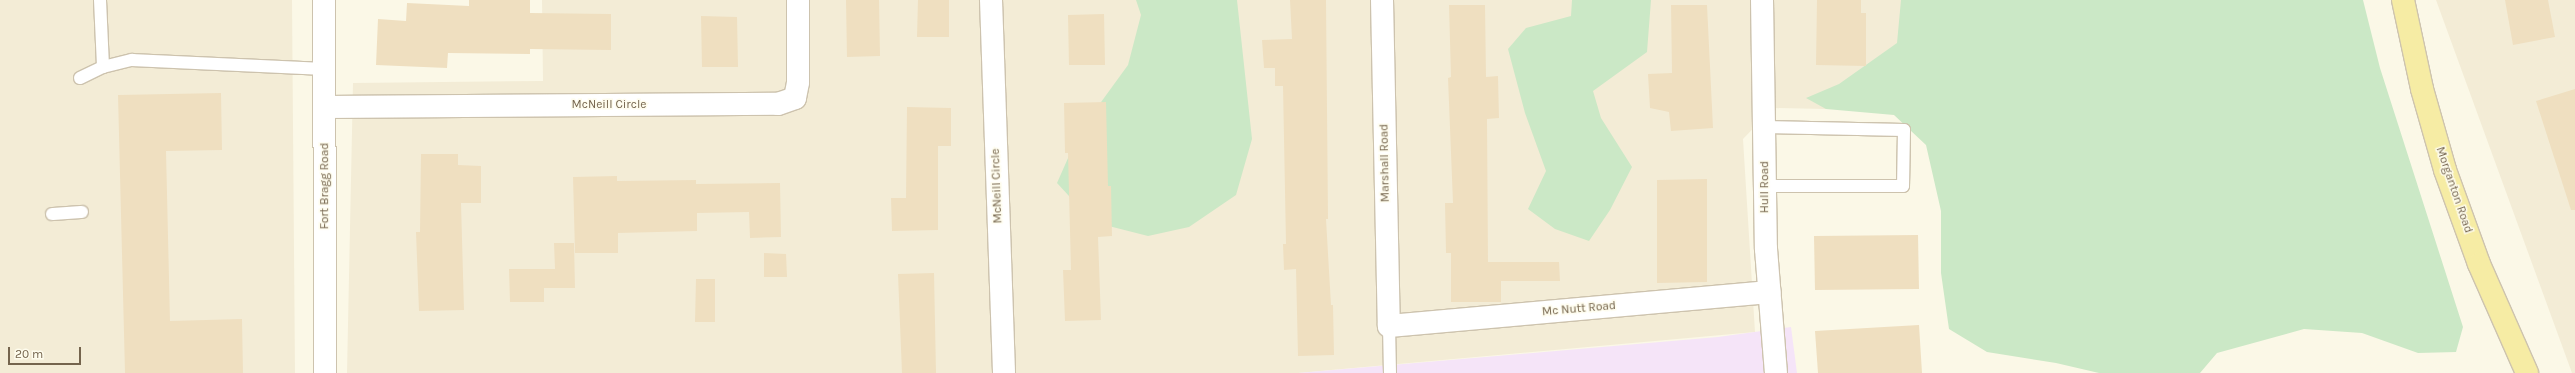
<!DOCTYPE html>
<html>
<head>
<meta charset="utf-8">
<style>
  body { margin:0 }
  #map { position:relative; width:2575px; height:373px; overflow:hidden; background:#fbf8e7; font-family:Karla,sans-serif }
  div>[style] { position:absolute }
  .residential>* { inset:0; background:#f3ecd6 }
  .education>* { inset:0; background:#f5e4f8 }
  .green>* { inset:0; background:#cbe8c6 }
  .building>* { inset:0; background:#efdfc0 }
  .roads { filter:drop-shadow(1px 0 #cdc3ae) drop-shadow(-1px 0 #cdc3ae) drop-shadow(0 1px #cdc3ae) drop-shadow(0 -1px #cdc3ae) }
  .service>* { height:12px; margin:-6px; padding:0 6px; transform-origin:6px; border-radius:6px; background:#fff }
  .minor>* { height:22px; margin:-11px; padding:0 11px; transform-origin:11px; border-radius:11px; background:#fff }
  .secondary>* { height:22px; margin:-11px; padding:0 11px; transform-origin:11px; border-radius:11px; background:#fff }
  .primary>* { height:22px; margin:-11px; padding:0 11px; transform-origin:11px; border-radius:11px; background:#f6eca4 }
  span { translate:-50% -50%; white-space:nowrap; text-align:center; line-height:1.15; -webkit-text-stroke:3px #fefced; paint-order:stroke }
  .street-label { font-size:12px; color:#74644d }
  .scale { position:absolute; left:8px; top:347px; width:73px; height:18px; box-sizing:border-box; border:2px solid #74644d; border-top:0; padding-left:5px; font-size:12px; line-height:14px; white-space:nowrap; color:#74644d; -webkit-text-stroke:3px #fefced; paint-order:stroke }
</style>
</head>
<body>
<div id="map">
  <div class="residential">
    <i style="clip-path:polygon(0 0,292px 0,295px 373px,0 373px)"></i>
    <i style="clip-path:polygon(542px 0,1959px 0,1826px 109px,1773px 108px,1743px 139px,1755px 332px,1298px 373px,347px 373px,353px 83px,543px 81px)"></i>
    <i style="clip-path:polygon(2436px 0,2575px 0,2575px 373px,2572px 373px)"></i>
  </div>
  <div class="education">
    <i style="clip-path:polygon(1791px 327px,1797px 373px,1298px 373px,1718px 337px)"></i>
  </div>
  <div class="green">
    <i style="clip-path:polygon(1136px 0,1237px 0,1252px 139px,1236px 195px,1189px 227px,1148px 236px,1093px 222px,1057px 183px,1080px 131px,1128px 65px,1141px 15px)"></i>
    <i style="clip-path:polygon(1572px 0,1651px 0,1647px 52px,1593px 91px,1601px 118px,1632px 167px,1610px 210px,1589px 241px,1555px 229px,1528px 209px,1546px 171px,1525px 113px,1508px 49px,1526px 28px,1571px 16px)"></i>
    <i style="clip-path:polygon(1901px 0,2363px 0,2380px 68px,2463px 327px,2456px 352px,2418px 353px,2362px 333px,2304px 329px,2217px 353px,2200px 373px,2099px 373px,2056px 363px,1987px 352px,1949px 329px,1941px 273px,1941px 211px,1926px 145px,1894px 115px,1826px 109px,1806px 98px,1839px 84px,1897px 43px)"></i>
  </div>
  <div class="building">
    <i style="clip-path:polygon(469px 0,530px 0,530px 13px,611px 14px,611px 50px,530px 49px,530px 54px,448px 53px,447px 68px,376px 65px,378px 19px,406px 21px,407px 3px,469px 6px)"></i>
    <i style="clip-path:polygon(846px 0,879px 0,880px 56px,847px 57px)"></i>
    <i style="clip-path:polygon(918px 0,949px 0,949px 37px,917px 37px)"></i>
    <i style="clip-path:polygon(1290px 0,1326px 0,1328px 219px,1326px 219px,1331px 305px,1333px 305px,1334px 355px,1298px 356px,1296px 269px,1284px 270px,1283px 244px,1286px 244px,1283px 86px,1275px 86px,1275px 68px,1264px 68px,1262px 40px,1292px 39px)"></i>
    <i style="clip-path:polygon(1817px 0,1861px 0,1861px 13px,1866px 13px,1866px 66px,1816px 65px)"></i>
    <i style="clip-path:polygon(2505px 0,2548px 0,2555px 37px,2513px 45px)"></i>
    <i style="clip-path:polygon(1449px 5px,1485px 5px,1486px 77px,1498px 76px,1499px 118px,1487px 119px,1488px 262px,1559px 262px,1560px 281px,1501px 281px,1501px 302px,1451px 302px,1451px 253px,1446px 253px,1445px 203px,1453px 203px,1448px 78px,1451px 77px)"></i>
    <i style="clip-path:polygon(1671px 5px,1707px 5px,1713px 128px,1671px 131px,1669px 112px,1650px 108px,1648px 74px,1672px 73px)"></i>
    <i style="clip-path:polygon(1104px 14px,1105px 65px,1069px 65px,1068px 15px)"></i>
    <i style="clip-path:polygon(701px 16px,737px 17px,738px 67px,702px 67px)"></i>
    <i style="clip-path:polygon(2575px 89px,2575px 210px,2571px 210px,2536px 101px)"></i>
    <i style="clip-path:polygon(221px 93px,222px 150px,166px 151px,170px 321px,242px 319px,243px 373px,125px 373px,118px 95px)"></i>
    <i style="clip-path:polygon(1106px 102px,1108px 186px,1111px 186px,1112px 236px,1098px 237px,1101px 320px,1065px 321px,1063px 270px,1071px 270px,1068px 153px,1065px 153px,1064px 103px)"></i>
    <i style="clip-path:polygon(907px 107px,951px 108px,951px 146px,938px 146px,938px 230px,892px 231px,891px 198px,906px 198px)"></i>
    <i style="clip-path:polygon(421px 154px,458px 154px,458px 165px,481px 166px,481px 203px,461px 203px,464px 310px,419px 311px,416px 232px,420px 232px)"></i>
    <i style="clip-path:polygon(617px 176px,617px 181px,696px 180px,696px 184px,780px 183px,781px 237px,750px 238px,749px 212px,697px 213px,697px 231px,618px 233px,618px 253px,575px 253px,573px 177px)"></i>
    <i style="clip-path:polygon(1707px 179px,1707px 282px,1657px 283px,1657px 180px)"></i>
    <i style="clip-path:polygon(1918px 235px,1919px 289px,1815px 290px,1814px 236px)"></i>
    <i style="clip-path:polygon(554px 243px,574px 243px,575px 288px,544px 288px,544px 302px,510px 302px,509px 269px,555px 269px)"></i>
    <i style="clip-path:polygon(764px 253px,786px 254px,787px 277px,764px 277px)"></i>
    <i style="clip-path:polygon(934px 273px,936px 373px,902px 373px,898px 274px)"></i>
    <i style="clip-path:polygon(696px 279px,715px 279px,715px 322px,695px 322px)"></i>
    <i style="clip-path:polygon(1919px 325px,1922px 373px,1818px 373px,1815px 331px)"></i>
  </div>
  <div class="roads">
    <div class="service">
      <i style="left:100px;top:0;width:67px;rotate:87.4deg"></i>
      <i style="left:80px;top:78px;width:25px;rotate:-26deg"></i>
      <i style="left:103px;top:67px;width:30px;rotate:-14deg"></i>
      <i style="left:132px;top:60px;width:192px;rotate:2.7deg"></i>
      <i style="left:1765px;top:127px;width:139px;rotate:1.2deg"></i>
      <i style="left:1904px;top:130px;width:56px;rotate:91deg"></i>
      <i style="left:1903px;top:186px;width:138px;rotate:180deg"></i>
      <i style="left:52px;top:214px;width:30px;rotate:-4deg"></i>
      <i style="left:1389px;top:326px;width:47px;rotate:88.8deg"></i>
    </div>
    <div class="minor">
      <i style="left:991px;top:0;width:373px;rotate:88deg"></i>
      <i style="left:1382px;top:0;width:326px;rotate:88.8deg"></i>
      <i style="left:1389px;top:326px;width:382px;rotate:-5.1deg"></i>
      <i style="left:1762px;top:0;width:249px;rotate:89.1deg"></i>
      <i style="left:1766px;top:249px;width:124px;rotate:85.4deg"></i>
      <i style="left:325px;top:107px;width:453px;rotate:-0.4deg"></i>
      <i style="left:778px;top:104px;width:18px;rotate:-19deg"></i>
      <i style="left:795px;top:98px;width:16px;rotate:-79deg"></i>
      <i style="left:798px;top:82px;width:82px;rotate:-90deg"></i>
    </div>
    <div class="secondary">
      <i style="left:324px;top:0;width:373px;rotate:89.8deg"></i>
    </div>
    <div class="primary">
      <i style="left:2403px;top:0;width:91px;rotate:77.9deg"></i>
      <i style="left:2422px;top:89px;width:84px;rotate:74.1deg"></i>
      <i style="left:2445px;top:170px;width:100px;rotate:70.1deg"></i>
      <i style="left:2479px;top:264px;width:119px;rotate:66.2deg"></i>
    </div>
  </div>
  <div class="street-label">
    <span style="left:609px;top:105px">McNeill Circle</span>
    <span style="left:1385px;top:163px;rotate:-91deg">Marshall Road</span>
    <span style="left:325px;top:186px;rotate:-90deg">Fort Bragg Road</span>
    <span style="left:997px;top:186px;rotate:-92deg">McNeill Circle</span>
    <span style="left:1765px;top:187px;rotate:-90deg">Hull Road</span>
    <span style="left:2454px;top:190px;rotate:71deg">Morganton Road</span>
    <span style="left:1579px;top:309px;rotate:-5deg">Mc Nutt Road</span>
  </div>
  <div class="scale">20 m</div>
</div>
</body>
</html>
